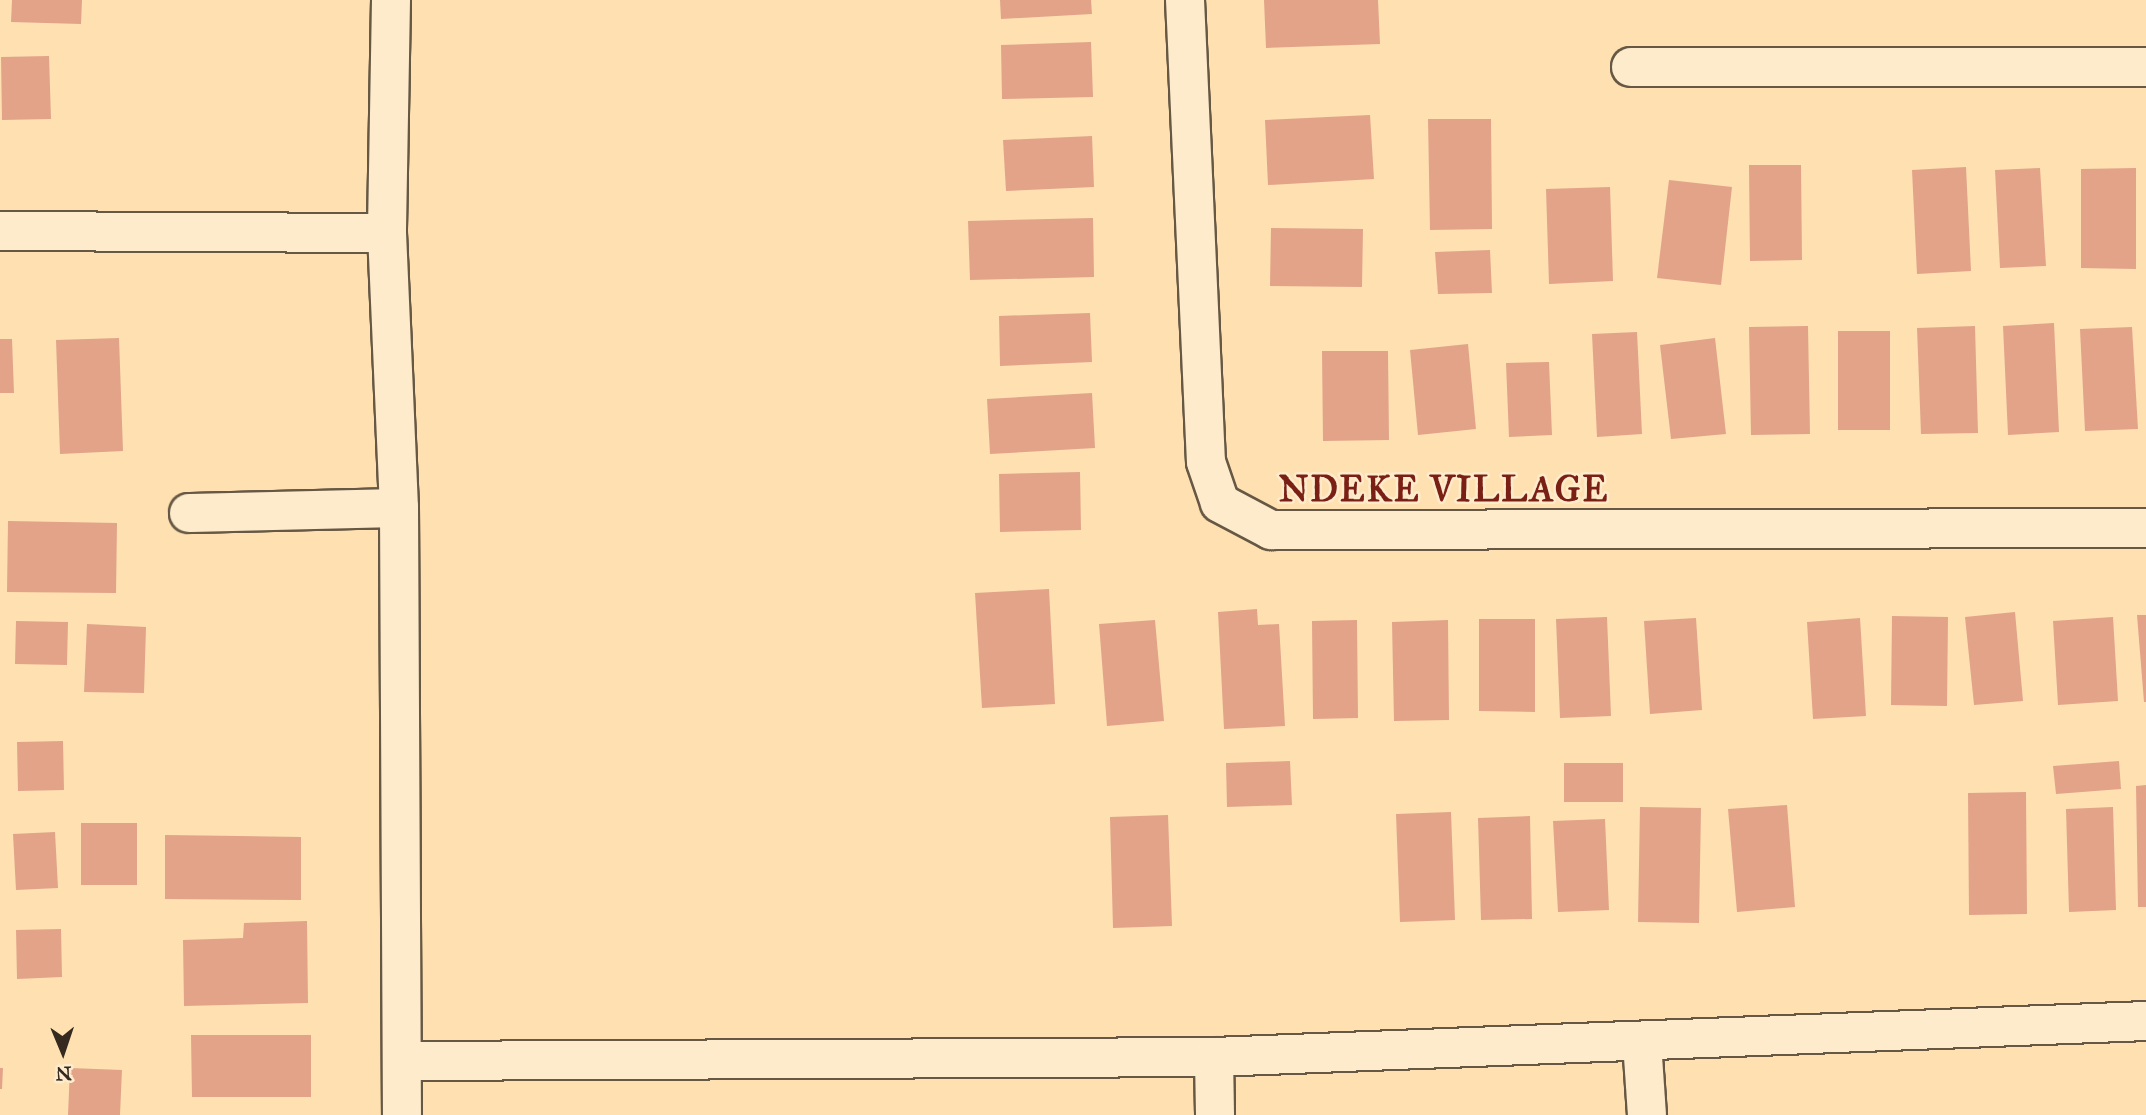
<!DOCTYPE html>
<html>
<head>
<meta charset="utf-8">
<style>
  body { margin:0 }
  #map { position:relative; width:2146px; height:1115px; overflow:hidden; background:#fee0b1; font-family:"IM FELL Great Primer",serif }
  div>[style] { position:absolute }
  .building>* { inset:0; background:#e2a388 }
  .roads { filter:drop-shadow(2px 0 #665844) drop-shadow(-2px 0 #665844) drop-shadow(0 2px #665844) drop-shadow(0 -2px #665844) }
  .minor>* { height:38px; margin:-19px; padding:0 19px; transform-origin:19px; border-radius:19px; background:#feebcc }
  span { translate:-50% -50%; white-space:nowrap; text-align:center; line-height:1.15; -webkit-text-stroke:5px #feebcc; paint-order:stroke }
  .district-label { font-size:35px; color:#7a1f14; font-weight:700; letter-spacing:2px }
  .north { position:absolute; left:28px; top:1017px; width:70px; height:70px; -webkit-text-stroke:5px #feebcc; paint-order:stroke; rotate:178deg; font-size:19px; font-weight:700; line-height:28px; text-align:center; color:#342a20 }
  .north::after { content:''; display:block; margin:auto; width:24px; height:32px; background:#342a20; clip-path:polygon(50% 0,100% 100%,50% 72%,0 100%) }
</style>
</head>
<body>
<div id="map">
  <div class="building">
    <i style="clip-path:polygon(12px 0,82px 0,81px 24px,11px 22px)"></i>
    <i style="clip-path:polygon(1000px 0,1091px 0,1092px 14px,1001px 19px)"></i>
    <i style="clip-path:polygon(1264px 0,1378px 0,1380px 44px,1266px 48px)"></i>
    <i style="clip-path:polygon(1091px 42px,1093px 97px,1002px 99px,1001px 45px)"></i>
    <i style="clip-path:polygon(49px 56px,51px 119px,2px 120px,1px 57px)"></i>
    <i style="clip-path:polygon(1370px 115px,1374px 179px,1268px 185px,1265px 120px)"></i>
    <i style="clip-path:polygon(1428px 119px,1491px 119px,1492px 229px,1430px 230px)"></i>
    <i style="clip-path:polygon(1092px 136px,1094px 187px,1006px 191px,1003px 140px)"></i>
    <i style="clip-path:polygon(1749px 165px,1801px 165px,1802px 260px,1750px 261px)"></i>
    <i style="clip-path:polygon(1966px 167px,1971px 271px,1917px 274px,1912px 170px)"></i>
    <i style="clip-path:polygon(2040px 168px,2046px 266px,2000px 268px,1995px 170px)"></i>
    <i style="clip-path:polygon(2136px 168px,2136px 269px,2081px 268px,2081px 169px)"></i>
    <i style="clip-path:polygon(1669px 180px,1732px 187px,1721px 285px,1657px 278px)"></i>
    <i style="clip-path:polygon(1610px 187px,1613px 281px,1549px 284px,1546px 189px)"></i>
    <i style="clip-path:polygon(1093px 218px,1094px 277px,970px 280px,968px 221px)"></i>
    <i style="clip-path:polygon(1271px 228px,1363px 229px,1362px 287px,1270px 286px)"></i>
    <i style="clip-path:polygon(1490px 250px,1492px 293px,1438px 294px,1435px 252px)"></i>
    <i style="clip-path:polygon(1090px 313px,1092px 362px,1000px 366px,999px 316px)"></i>
    <i style="clip-path:polygon(2054px 323px,2059px 432px,2008px 435px,2003px 326px)"></i>
    <i style="clip-path:polygon(1808px 326px,1810px 434px,1751px 435px,1749px 327px)"></i>
    <i style="clip-path:polygon(1975px 326px,1978px 433px,1921px 434px,1917px 328px)"></i>
    <i style="clip-path:polygon(2132px 327px,2138px 429px,2085px 431px,2080px 329px)"></i>
    <i style="clip-path:polygon(1838px 331px,1890px 331px,1890px 430px,1838px 430px)"></i>
    <i style="clip-path:polygon(1637px 332px,1642px 434px,1597px 437px,1592px 334px)"></i>
    <i style="clip-path:polygon(119px 338px,123px 451px,60px 454px,56px 340px)"></i>
    <i style="clip-path:polygon(1715px 338px,1726px 434px,1671px 439px,1660px 345px)"></i>
    <i style="clip-path:polygon(0 339px,12px 339px,14px 393px,0 393px)"></i>
    <i style="clip-path:polygon(1468px 344px,1476px 429px,1418px 435px,1410px 350px)"></i>
    <i style="clip-path:polygon(1322px 351px,1388px 351px,1389px 440px,1323px 441px)"></i>
    <i style="clip-path:polygon(1549px 362px,1552px 435px,1509px 437px,1506px 363px)"></i>
    <i style="clip-path:polygon(1092px 393px,1095px 448px,990px 454px,987px 399px)"></i>
    <i style="clip-path:polygon(1080px 472px,1081px 530px,1000px 532px,999px 474px)"></i>
    <i style="clip-path:polygon(8px 521px,117px 523px,116px 593px,7px 592px)"></i>
    <i style="clip-path:polygon(1049px 589px,1055px 704px,982px 708px,975px 593px)"></i>
    <i style="clip-path:polygon(1257px 609px,1258px 625px,1279px 624px,1285px 726px,1224px 729px,1218px 612px)"></i>
    <i style="clip-path:polygon(2015px 612px,2023px 701px,1974px 705px,1965px 617px)"></i>
    <i style="clip-path:polygon(2137px 615px,2146px 615px,2146px 702px,2144px 702px)"></i>
    <i style="clip-path:polygon(1892px 616px,1948px 617px,1947px 706px,1891px 705px)"></i>
    <i style="clip-path:polygon(1607px 617px,1611px 716px,1560px 718px,1556px 619px)"></i>
    <i style="clip-path:polygon(2113px 617px,2118px 701px,2058px 705px,2053px 621px)"></i>
    <i style="clip-path:polygon(1696px 618px,1702px 710px,1650px 714px,1644px 621px)"></i>
    <i style="clip-path:polygon(1860px 618px,1866px 716px,1813px 719px,1807px 622px)"></i>
    <i style="clip-path:polygon(1479px 619px,1535px 619px,1535px 712px,1479px 711px)"></i>
    <i style="clip-path:polygon(1155px 620px,1164px 721px,1107px 726px,1099px 624px)"></i>
    <i style="clip-path:polygon(1357px 620px,1358px 718px,1313px 719px,1312px 621px)"></i>
    <i style="clip-path:polygon(1448px 620px,1449px 720px,1394px 721px,1392px 622px)"></i>
    <i style="clip-path:polygon(16px 621px,68px 622px,67px 665px,15px 664px)"></i>
    <i style="clip-path:polygon(87px 624px,146px 627px,144px 693px,84px 692px)"></i>
    <i style="clip-path:polygon(63px 741px,64px 790px,18px 791px,17px 742px)"></i>
    <i style="clip-path:polygon(1290px 761px,1292px 805px,1227px 807px,1226px 763px)"></i>
    <i style="clip-path:polygon(2119px 761px,2121px 789px,2056px 794px,2053px 766px)"></i>
    <i style="clip-path:polygon(1564px 763px,1623px 763px,1623px 802px,1564px 802px)"></i>
    <i style="clip-path:polygon(2146px 785px,2146px 907px,2138px 907px,2136px 786px)"></i>
    <i style="clip-path:polygon(2026px 792px,2027px 914px,1969px 915px,1968px 793px)"></i>
    <i style="clip-path:polygon(1787px 805px,1795px 907px,1737px 912px,1728px 809px)"></i>
    <i style="clip-path:polygon(1640px 807px,1701px 808px,1699px 923px,1638px 922px)"></i>
    <i style="clip-path:polygon(2113px 807px,2116px 910px,2069px 912px,2066px 809px)"></i>
    <i style="clip-path:polygon(1451px 812px,1455px 920px,1400px 922px,1396px 814px)"></i>
    <i style="clip-path:polygon(1168px 815px,1172px 926px,1113px 928px,1110px 817px)"></i>
    <i style="clip-path:polygon(1530px 816px,1532px 919px,1481px 920px,1478px 818px)"></i>
    <i style="clip-path:polygon(1605px 819px,1609px 910px,1558px 912px,1553px 821px)"></i>
    <i style="clip-path:polygon(81px 823px,137px 823px,137px 885px,81px 885px)"></i>
    <i style="clip-path:polygon(55px 832px,58px 888px,16px 890px,13px 834px)"></i>
    <i style="clip-path:polygon(165px 835px,301px 837px,301px 900px,165px 899px)"></i>
    <i style="clip-path:polygon(307px 921px,308px 1003px,184px 1006px,183px 940px,243px 938px,244px 923px)"></i>
    <i style="clip-path:polygon(61px 929px,62px 977px,17px 979px,16px 930px)"></i>
    <i style="clip-path:polygon(191px 1035px,311px 1035px,311px 1097px,192px 1097px)"></i>
    <i style="clip-path:polygon(0 1068px,3px 1068px,2px 1089px,0 1089px)"></i>
    <i style="clip-path:polygon(70px 1068px,122px 1070px,120px 1115px,68px 1115px)"></i>
  </div>
  <div class="roads">
    <div class="minor">
      <i style="left:391px;top:0;width:233px;rotate:91deg"></i>
      <i style="left:387px;top:233px;width:275px;rotate:87.5deg"></i>
      <i style="left:399px;top:508px;width:607px;rotate:89.72deg"></i>
      <i style="left:1185px;top:0;width:462px;rotate:87.4deg"></i>
      <i style="left:1206px;top:462px;width:43px;rotate:71.1deg"></i>
      <i style="left:1220px;top:503px;width:58px;rotate:27.9deg"></i>
      <i style="left:1271px;top:530px;width:875px;rotate:-0.13deg"></i>
      <i style="left:1631px;top:67px;width:515px"></i>
      <i style="left:0;top:231px;width:387px;rotate:0.3deg"></i>
      <i style="left:189px;top:513px;width:210px;rotate:-1.4deg"></i>
      <i style="left:1642px;top:1042px;width:73px;rotate:86.1deg"></i>
      <i style="left:1214px;top:1057px;width:58px;rotate:89deg"></i>
      <i style="left:402px;top:1061px;width:812px;rotate:-0.28deg"></i>
      <i style="left:1214px;top:1057px;width:933px;rotate:-2.21deg"></i>
    </div>
  </div>
  <div class="district-label">
    <span style="left:1444px;top:490px">NDEKE VILLAGE</span>
  </div>
  <div class="north">N</div>
</div>
</body>
</html>
